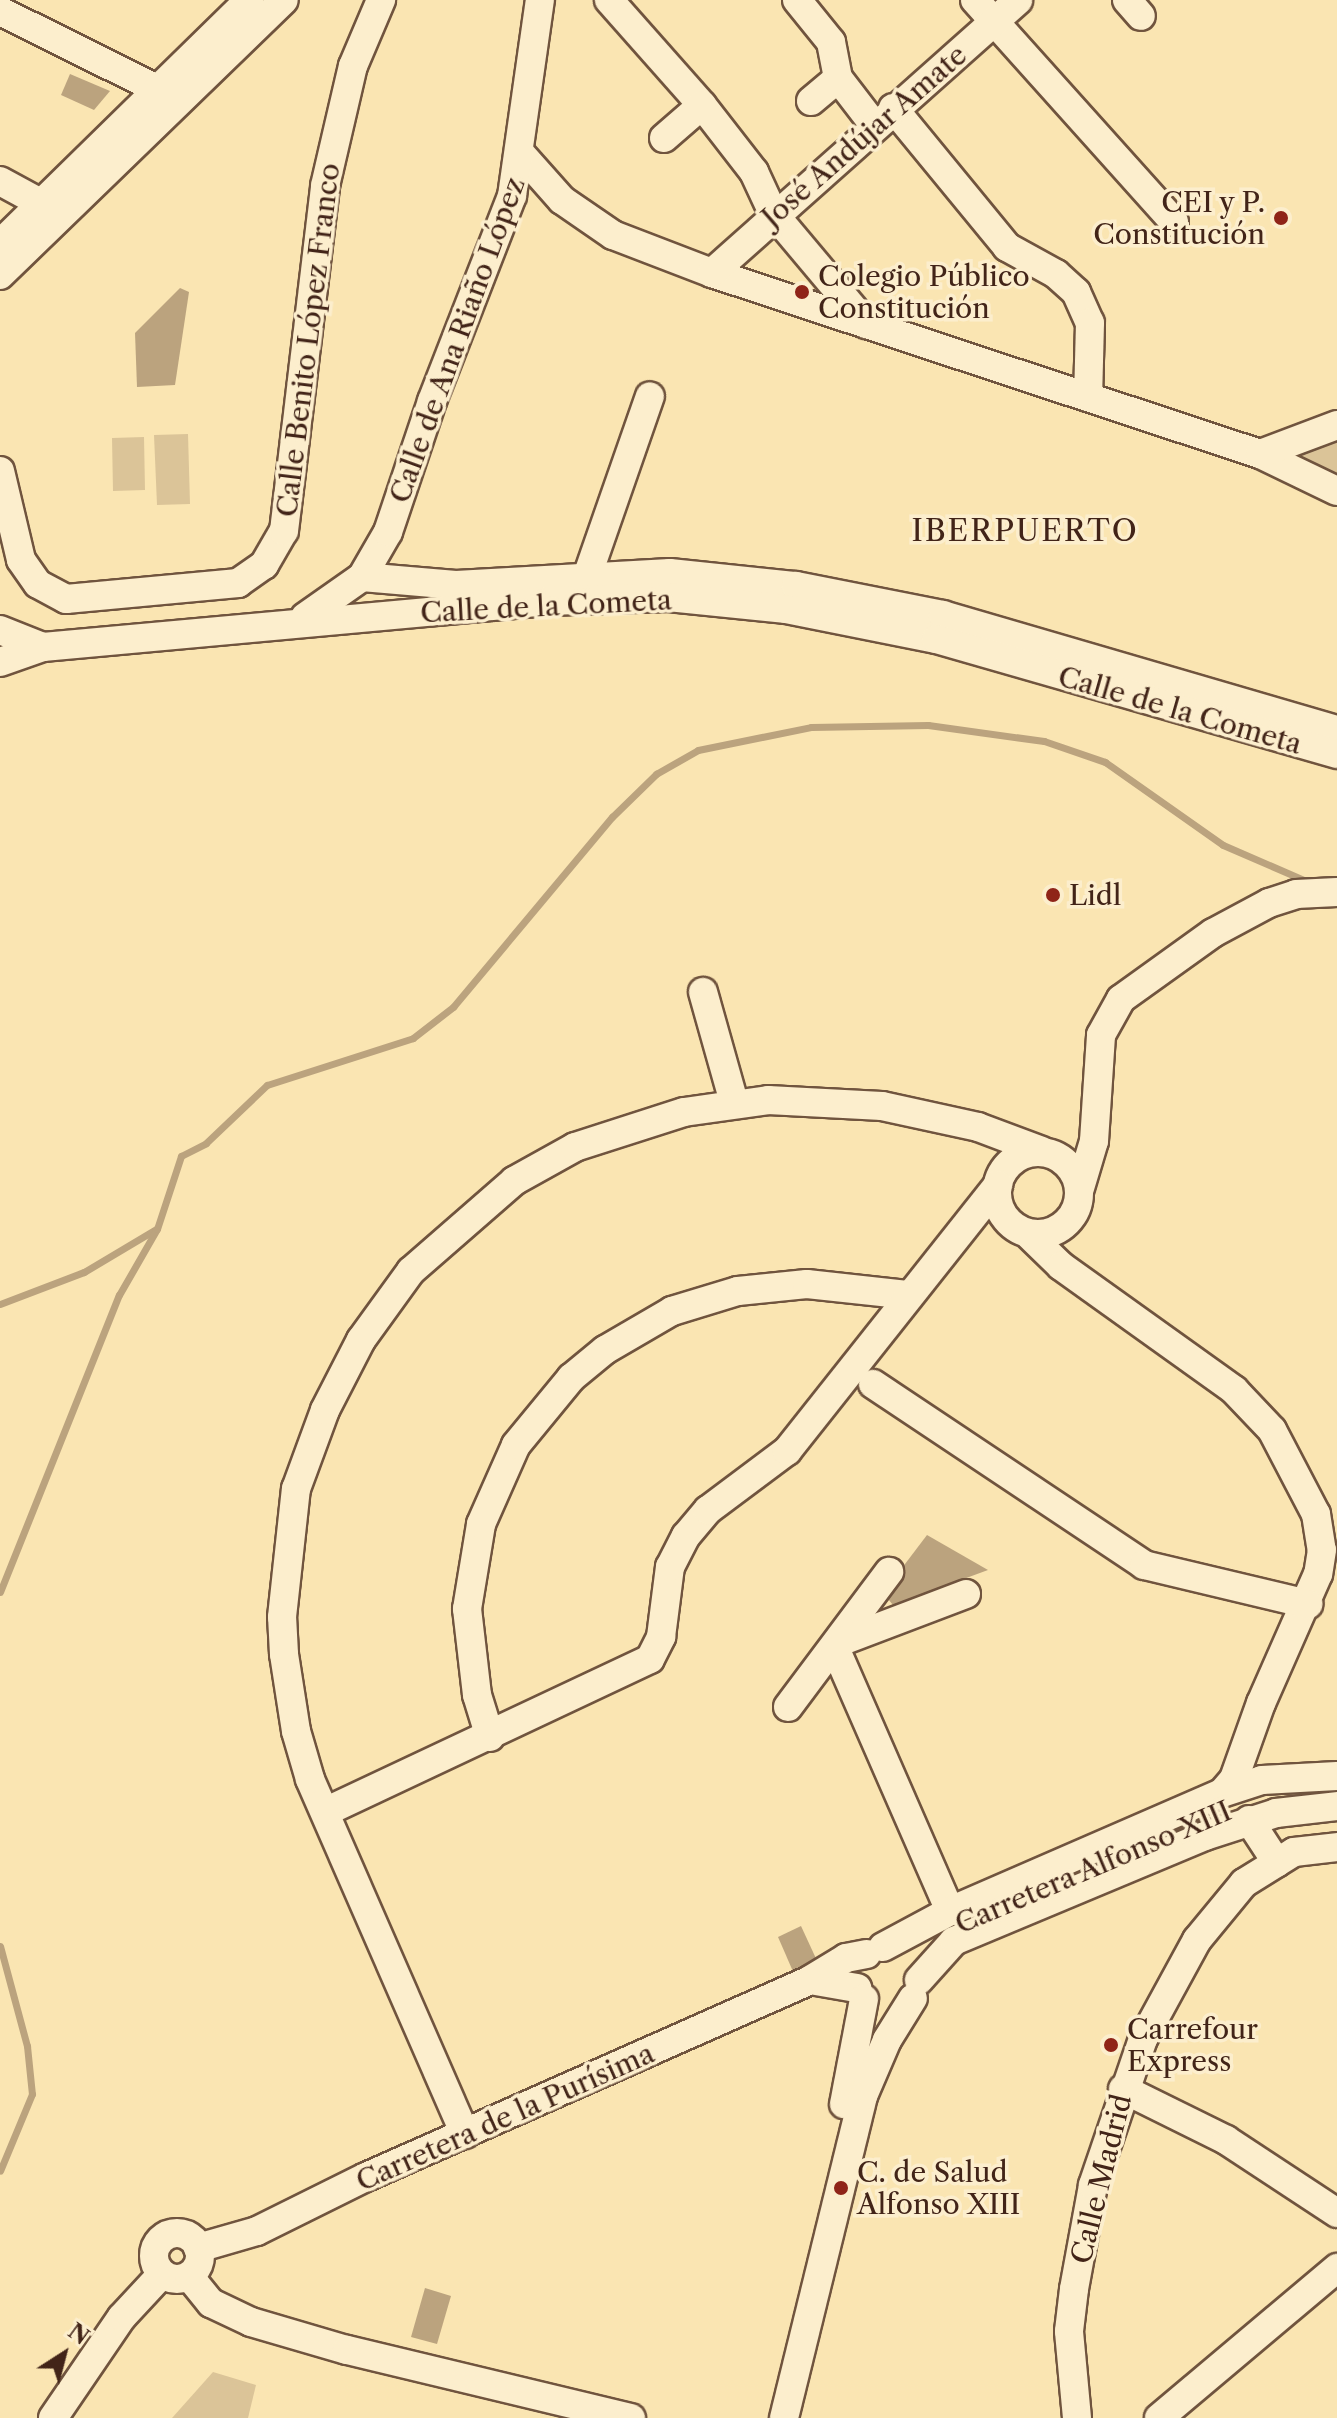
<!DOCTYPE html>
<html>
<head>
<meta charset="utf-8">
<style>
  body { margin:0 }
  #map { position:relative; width:1337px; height:2418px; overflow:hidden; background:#fae5b2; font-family:"Libre Caslon Text",serif }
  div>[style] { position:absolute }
  .green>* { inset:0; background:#dbc498 }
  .water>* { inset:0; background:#bba37e }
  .stream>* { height:7px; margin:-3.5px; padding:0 3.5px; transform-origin:3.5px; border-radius:3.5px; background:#bba37e }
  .roads { filter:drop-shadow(2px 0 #70543e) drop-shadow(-2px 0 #70543e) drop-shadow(0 2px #70543e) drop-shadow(0 -2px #70543e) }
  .minor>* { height:28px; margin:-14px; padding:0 14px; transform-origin:14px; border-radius:14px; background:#fceecd }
  .minor>.ring { margin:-14px; padding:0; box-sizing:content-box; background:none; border:28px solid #fceecd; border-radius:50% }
  .dots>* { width:22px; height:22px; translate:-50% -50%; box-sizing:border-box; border:4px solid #fceecd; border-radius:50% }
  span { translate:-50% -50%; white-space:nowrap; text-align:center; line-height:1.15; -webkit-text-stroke:7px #fceecd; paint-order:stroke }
  .street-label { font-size:28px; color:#422418 }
  .poi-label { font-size:28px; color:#422418 }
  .right { translate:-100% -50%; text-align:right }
  .left { translate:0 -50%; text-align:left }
  .neighbourhood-label { font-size:30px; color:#422418; letter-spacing:2px }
  .north { position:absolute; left:24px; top:2314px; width:80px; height:80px; -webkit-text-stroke:6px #fceecd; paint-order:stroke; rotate:36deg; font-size:22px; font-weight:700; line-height:32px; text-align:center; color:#422418 }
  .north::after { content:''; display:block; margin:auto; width:28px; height:36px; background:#422418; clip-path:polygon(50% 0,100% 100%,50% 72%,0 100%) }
</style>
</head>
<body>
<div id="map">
  <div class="green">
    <i style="clip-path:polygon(188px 434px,190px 504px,157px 505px,154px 435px)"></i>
    <i style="clip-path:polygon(144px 437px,145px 490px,113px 491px,112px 438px)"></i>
    <i style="clip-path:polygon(1337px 438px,1337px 477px,1284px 458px)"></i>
    <i style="clip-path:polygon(213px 2372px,256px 2385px,248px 2418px,172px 2418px)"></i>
  </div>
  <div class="water">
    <i style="clip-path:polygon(70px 74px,110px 91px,94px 110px,61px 95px)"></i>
    <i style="clip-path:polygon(180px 288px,189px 292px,175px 385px,137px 387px,135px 333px)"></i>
    <i style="clip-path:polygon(927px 1535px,988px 1570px,893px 1605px,883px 1593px)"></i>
    <i style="clip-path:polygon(801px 1926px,819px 1965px,795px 1976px,778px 1937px)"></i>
    <i style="clip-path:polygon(425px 2288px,451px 2296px,437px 2344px,411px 2337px)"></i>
  </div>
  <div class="stream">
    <i style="left:0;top:1304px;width:90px;rotate:-20.9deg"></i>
    <i style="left:84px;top:1272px;width:84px;rotate:-30.8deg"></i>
    <i style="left:0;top:1592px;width:320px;rotate:-68.2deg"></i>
    <i style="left:119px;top:1295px;width:76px;rotate:-60.1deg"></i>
    <i style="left:157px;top:1229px;width:77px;rotate:-71.8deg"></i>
    <i style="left:181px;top:1156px;width:28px;rotate:-27deg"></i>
    <i style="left:206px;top:1143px;width:84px;rotate:-43.6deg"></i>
    <i style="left:267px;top:1085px;width:153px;rotate:-17.8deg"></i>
    <i style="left:413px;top:1038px;width:51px;rotate:-37.8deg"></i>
    <i style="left:453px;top:1007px;width:248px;rotate:-50.1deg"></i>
    <i style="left:612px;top:817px;width:62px;rotate:-44.3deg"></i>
    <i style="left:656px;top:774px;width:48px;rotate:-29.7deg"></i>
    <i style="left:698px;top:750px;width:115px;rotate:-11.5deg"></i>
    <i style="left:811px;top:727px;width:117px;rotate:-1deg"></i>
    <i style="left:928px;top:725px;width:117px;rotate:7.9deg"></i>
    <i style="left:1044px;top:741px;width:65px;rotate:19deg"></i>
    <i style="left:1105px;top:762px;width:144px;rotate:35.1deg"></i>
    <i style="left:1223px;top:845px;width:96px;rotate:23.4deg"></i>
    <i style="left:0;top:1946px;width:104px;rotate:74.9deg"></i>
    <i style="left:27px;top:2046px;width:48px;rotate:84.1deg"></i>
    <i style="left:32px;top:2094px;width:83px;rotate:112.6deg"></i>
  </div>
  <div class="roads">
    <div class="minor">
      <i style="left:609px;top:0;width:140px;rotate:48.5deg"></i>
      <i style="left:702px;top:105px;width:85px;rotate:52.2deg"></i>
      <i style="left:754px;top:172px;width:45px;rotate:65.1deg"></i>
      <i style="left:773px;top:213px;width:145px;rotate:50deg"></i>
      <i style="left:797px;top:0;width:54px;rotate:51deg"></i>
      <i style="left:831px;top:42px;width:37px;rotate:79deg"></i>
      <i style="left:838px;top:78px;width:59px;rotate:52.5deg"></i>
      <i style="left:975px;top:0;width:298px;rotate:48.1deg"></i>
      <i style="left:1127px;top:0;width:21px;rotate:49deg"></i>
      <i style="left:0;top:11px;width:191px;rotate:26.4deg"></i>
      <i style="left:811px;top:101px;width:35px;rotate:-40deg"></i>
      <i style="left:893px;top:108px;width:180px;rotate:50.6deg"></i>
      <i style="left:1007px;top:247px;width:56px;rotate:28.9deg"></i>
      <i style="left:1056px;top:274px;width:27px;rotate:42deg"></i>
      <i style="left:1076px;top:292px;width:34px;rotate:66deg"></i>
      <i style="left:1090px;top:323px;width:74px;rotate:91.5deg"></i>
      <i style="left:664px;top:138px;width:50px;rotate:-41deg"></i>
      <i style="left:522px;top:155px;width:60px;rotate:48.4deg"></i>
      <i style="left:562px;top:200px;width:62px;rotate:34.5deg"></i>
      <i style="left:613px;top:235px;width:106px;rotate:21deg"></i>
      <i style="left:712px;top:273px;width:577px;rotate:18.28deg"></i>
      <i style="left:1260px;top:454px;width:85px;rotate:25.7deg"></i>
      <i style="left:0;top:181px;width:65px;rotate:28.5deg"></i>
      <i style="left:0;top:244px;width:349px;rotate:-44.4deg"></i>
      <i style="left:712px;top:273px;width:410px;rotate:-41.7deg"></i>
      <i style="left:0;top:275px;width:395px;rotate:-44.1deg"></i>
      <i style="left:1260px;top:454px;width:82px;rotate:-20.6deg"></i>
      <i style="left:0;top:471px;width:91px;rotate:76.7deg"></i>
      <i style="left:21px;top:560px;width:29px;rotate:55deg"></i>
      <i style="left:38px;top:584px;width:32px;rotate:28deg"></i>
      <i style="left:66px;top:599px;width:173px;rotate:-5.3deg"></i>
      <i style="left:238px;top:583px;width:32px;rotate:-35deg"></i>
      <i style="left:264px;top:565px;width:39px;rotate:-60deg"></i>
      <i style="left:284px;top:531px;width:347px;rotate:-83.2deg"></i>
      <i style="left:325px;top:186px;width:123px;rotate:-76.9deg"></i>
      <i style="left:353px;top:66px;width:72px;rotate:-67deg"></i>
      <i style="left:588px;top:574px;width:188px;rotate:-70.8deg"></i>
      <i style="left:362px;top:577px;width:94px;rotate:4.9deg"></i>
      <i style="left:456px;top:585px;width:214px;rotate:-3.2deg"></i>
      <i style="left:670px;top:573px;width:127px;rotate:5.9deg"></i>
      <i style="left:796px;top:586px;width:150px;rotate:11.2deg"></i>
      <i style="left:943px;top:615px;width:410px;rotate:16.3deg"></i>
      <i style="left:305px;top:617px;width:70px;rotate:-35.1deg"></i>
      <i style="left:362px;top:577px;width:52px;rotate:-60deg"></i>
      <i style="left:388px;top:532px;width:138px;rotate:-71.4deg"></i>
      <i style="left:432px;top:401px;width:220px;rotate:-68.7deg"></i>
      <i style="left:512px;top:196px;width:198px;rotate:-81.9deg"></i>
      <i style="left:0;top:630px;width:46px;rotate:21.6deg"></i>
      <i style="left:0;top:662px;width:46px;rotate:-19.2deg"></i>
      <i style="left:43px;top:647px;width:507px;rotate:-5.2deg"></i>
      <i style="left:548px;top:601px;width:120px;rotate:-1.9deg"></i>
      <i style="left:668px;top:597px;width:119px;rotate:5.8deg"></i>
      <i style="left:786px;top:609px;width:153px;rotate:11.3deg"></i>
      <i style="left:936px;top:639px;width:417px;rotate:16deg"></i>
      <i style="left:703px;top:992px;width:114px;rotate:74.3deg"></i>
      <i class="ring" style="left:997px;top:1152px;width:54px;height:54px"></i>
      <i style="left:1080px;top:1188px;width:49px;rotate:-73.4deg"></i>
      <i style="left:1094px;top:1141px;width:106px;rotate:-86.2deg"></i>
      <i style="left:1101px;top:1035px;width:41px;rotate:-60.9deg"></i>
      <i style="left:1121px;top:999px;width:113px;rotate:-35.7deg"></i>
      <i style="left:1213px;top:933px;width:64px;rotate:-28.2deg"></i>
      <i style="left:1269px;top:903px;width:28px;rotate:-18deg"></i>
      <i style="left:1296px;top:894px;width:41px;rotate:-2.8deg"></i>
      <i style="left:1027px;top:1233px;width:47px;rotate:44.1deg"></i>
      <i style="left:1061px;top:1266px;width:213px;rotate:35.6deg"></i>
      <i style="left:1234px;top:1390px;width:55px;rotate:46.5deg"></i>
      <i style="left:1272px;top:1430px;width:95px;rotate:62.4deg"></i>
      <i style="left:1316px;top:1514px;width:36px;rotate:81deg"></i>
      <i style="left:1322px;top:1550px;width:24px;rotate:99deg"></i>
      <i style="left:1318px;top:1574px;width:141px;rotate:113.8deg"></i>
      <i style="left:1261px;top:1703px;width:81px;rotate:109.6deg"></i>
      <i style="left:1234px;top:1779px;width:18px;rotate:131deg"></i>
      <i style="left:873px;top:1384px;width:326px;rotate:33.7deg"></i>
      <i style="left:1144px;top:1565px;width:169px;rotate:13.4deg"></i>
      <i style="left:788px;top:1707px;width:169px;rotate:-53.2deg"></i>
      <i style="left:490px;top:1737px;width:44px;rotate:-107.2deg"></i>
      <i style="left:477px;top:1695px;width:87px;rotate:-96.6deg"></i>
      <i style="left:467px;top:1609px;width:86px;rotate:-80.6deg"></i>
      <i style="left:481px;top:1524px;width:86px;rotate:-66.1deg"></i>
      <i style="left:516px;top:1445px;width:87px;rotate:-50.6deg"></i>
      <i style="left:571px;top:1378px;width:44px;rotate:-39.5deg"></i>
      <i style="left:605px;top:1350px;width:78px;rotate:-30.2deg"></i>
      <i style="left:672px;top:1311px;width:69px;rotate:-16.9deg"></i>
      <i style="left:738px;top:1291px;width:69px;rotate:-5.8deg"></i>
      <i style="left:807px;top:1284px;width:103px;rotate:6.2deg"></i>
      <i style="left:325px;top:1812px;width:359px;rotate:-25.2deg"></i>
      <i style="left:650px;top:1659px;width:25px;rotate:-63deg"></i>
      <i style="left:661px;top:1637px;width:71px;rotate:-82.7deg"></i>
      <i style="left:670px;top:1567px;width:35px;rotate:-63deg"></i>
      <i style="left:686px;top:1536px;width:34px;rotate:-50deg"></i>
      <i style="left:708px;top:1510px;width:99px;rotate:-36.8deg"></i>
      <i style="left:787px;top:1451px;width:340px;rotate:-51.6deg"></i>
      <i style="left:1249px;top:1820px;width:51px;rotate:56.9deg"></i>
      <i style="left:950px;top:1911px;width:285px;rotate:-113.6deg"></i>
      <i style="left:836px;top:1650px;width:7px;rotate:-82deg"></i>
      <i style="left:837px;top:1643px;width:138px;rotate:-20.8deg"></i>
      <i style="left:883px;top:1947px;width:76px;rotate:-28.2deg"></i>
      <i style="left:950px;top:1911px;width:296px;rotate:-23.5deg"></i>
      <i style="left:1222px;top:1793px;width:42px;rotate:-18deg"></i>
      <i style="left:1262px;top:1780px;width:75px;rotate:-3.1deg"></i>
      <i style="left:810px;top:1980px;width:48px;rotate:9.7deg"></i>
      <i style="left:919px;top:1980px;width:52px;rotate:-48.1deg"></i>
      <i style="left:954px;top:1941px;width:272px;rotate:-22.7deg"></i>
      <i style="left:1205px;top:1836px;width:75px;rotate:-17.9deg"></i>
      <i style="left:1276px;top:1813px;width:61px;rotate:-6.5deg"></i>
      <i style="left:1123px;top:2089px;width:115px;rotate:26.3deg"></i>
      <i style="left:1226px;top:2140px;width:133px;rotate:33.3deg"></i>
      <i style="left:844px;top:2104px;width:107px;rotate:-79.2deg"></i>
      <i style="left:465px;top:2134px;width:387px;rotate:-113.6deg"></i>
      <i style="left:310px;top:1779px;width:50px;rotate:-106.3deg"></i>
      <i style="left:296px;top:1731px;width:78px;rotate:-98.9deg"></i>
      <i style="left:284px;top:1654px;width:37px;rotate:-93deg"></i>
      <i style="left:282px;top:1617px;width:129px;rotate:-83.8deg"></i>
      <i style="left:296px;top:1489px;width:84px;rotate:-69.8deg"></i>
      <i style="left:325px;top:1410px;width:79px;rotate:-62.8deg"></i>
      <i style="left:361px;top:1340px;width:85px;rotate:-54.1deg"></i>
      <i style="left:411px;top:1271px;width:137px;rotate:-41.1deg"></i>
      <i style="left:514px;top:1181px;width:70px;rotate:-29.1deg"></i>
      <i style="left:575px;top:1147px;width:114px;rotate:-17.8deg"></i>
      <i style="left:684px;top:1112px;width:85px;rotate:-8.1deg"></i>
      <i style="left:768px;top:1100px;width:114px;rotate:3deg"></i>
      <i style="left:882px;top:1106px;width:98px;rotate:12.3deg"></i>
      <i style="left:978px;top:1127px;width:68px;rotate:20.6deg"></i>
      <i class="ring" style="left:154px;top:2233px;width:18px;height:18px"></i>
      <i style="left:198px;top:2248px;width:61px;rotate:-16.1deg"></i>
      <i style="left:257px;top:2231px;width:122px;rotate:-26.4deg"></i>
      <i style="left:366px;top:2177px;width:486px;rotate:-23.9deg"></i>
      <i style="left:810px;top:1980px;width:42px;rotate:-31.4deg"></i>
      <i style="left:846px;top:1958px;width:21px;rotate:-11deg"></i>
      <i style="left:189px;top:2276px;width:35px;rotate:51deg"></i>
      <i style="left:211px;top:2303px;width:44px;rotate:25.4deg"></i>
      <i style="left:251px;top:2322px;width:100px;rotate:16.3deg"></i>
      <i style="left:347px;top:2350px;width:292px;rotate:13.5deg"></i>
      <i style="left:53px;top:2418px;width:122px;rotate:-55.7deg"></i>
      <i style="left:122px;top:2317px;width:59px;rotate:-47.1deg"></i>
      <i style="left:784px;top:2418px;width:332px;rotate:-76.2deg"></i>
      <i style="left:863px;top:2096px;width:61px;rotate:-66.8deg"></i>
      <i style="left:887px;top:2040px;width:49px;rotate:-58.2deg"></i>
      <i style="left:1077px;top:2418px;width:87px;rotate:-95.3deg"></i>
      <i style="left:1069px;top:2331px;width:42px;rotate:-83.2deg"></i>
      <i style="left:1074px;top:2289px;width:106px;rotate:-79.6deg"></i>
      <i style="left:1093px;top:2185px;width:154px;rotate:-71.1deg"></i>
      <i style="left:1143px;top:2039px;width:113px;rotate:-61.4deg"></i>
      <i style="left:1197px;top:1940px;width:74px;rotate:-50.5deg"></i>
      <i style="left:1244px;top:1883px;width:59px;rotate:-31.8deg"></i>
      <i style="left:1294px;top:1852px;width:43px;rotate:-6.6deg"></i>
      <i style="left:1159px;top:2418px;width:233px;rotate:-40.1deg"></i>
    </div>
  </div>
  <div class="dots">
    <i style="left:1281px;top:218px;background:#8f2418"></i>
    <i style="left:802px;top:292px;background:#8f2418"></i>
    <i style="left:1053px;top:895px;background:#8f2418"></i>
    <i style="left:1111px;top:2045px;background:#8f2418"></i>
    <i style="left:841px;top:2188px;background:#8f2418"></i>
  </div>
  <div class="street-label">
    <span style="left:864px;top:136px;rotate:-41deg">José Andújar Amate</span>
    <span style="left:308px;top:340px;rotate:-83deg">Calle Benito López Franco</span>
    <span style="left:457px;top:340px;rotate:-70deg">Calle de Ana Riaño López</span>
    <span style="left:546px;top:606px;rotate:-3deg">Calle de la Cometa</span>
    <span style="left:1180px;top:710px;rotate:16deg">Calle de la Cometa</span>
    <span style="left:1093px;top:1867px;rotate:-23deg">Carretera Alfonso XIII</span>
    <span style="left:505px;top:2117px;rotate:-24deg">Carretera de la Purísima</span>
    <span style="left:1101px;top:2179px;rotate:-76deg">Calle Madrid</span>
  </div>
  <div class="poi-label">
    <span class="right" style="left:1265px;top:218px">CEI y P.<br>Constitución</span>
    <span class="left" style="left:818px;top:292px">Colegio Público<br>Constitución</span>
    <span class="left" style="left:1069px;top:895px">Lidl</span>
    <span class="left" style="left:1127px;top:2045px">Carrefour<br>Express</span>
    <span class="left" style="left:857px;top:2188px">C. de Salud<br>Alfonso XIII</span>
  </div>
  <div class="neighbourhood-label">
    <span style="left:1025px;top:531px">IBERPUERTO</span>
  </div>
  <div class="north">N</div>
</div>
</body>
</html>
